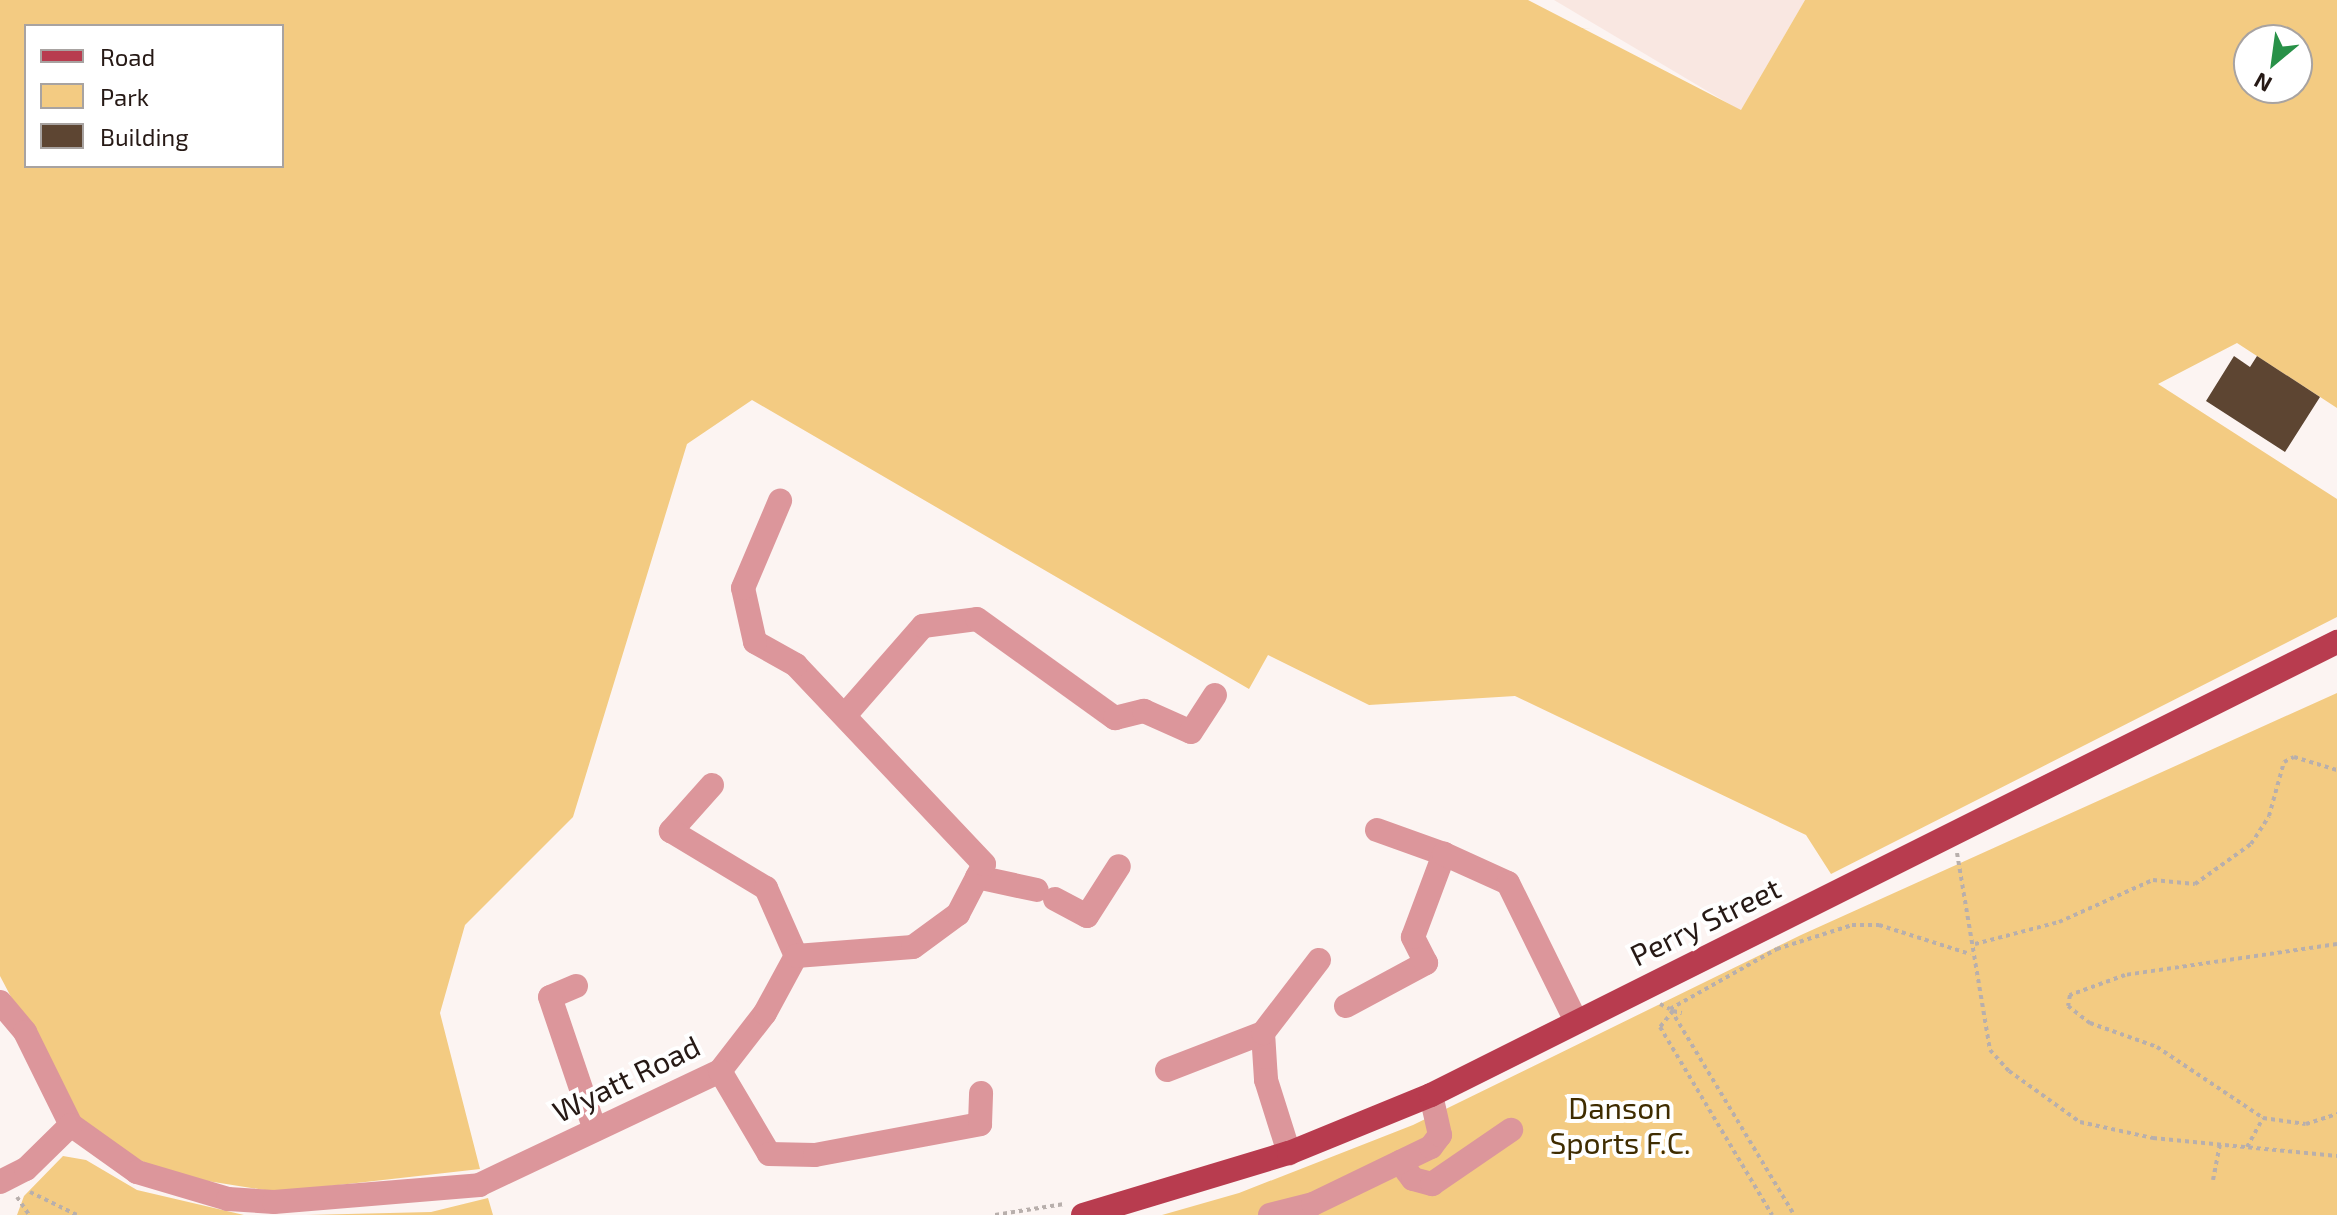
<!DOCTYPE html>
<html>
<head>
<meta charset="utf-8">
<style>
  body { margin:0 }
  #map { position:relative; width:2337px; height:1215px; overflow:hidden; background:#fcf4f2; font-family:"Exo 2",sans-serif }
  div>[style] { position:absolute }
  .built>* { inset:0; background:#f9e7e1 }
  .green>* { inset:0; background:#f3cb82 }
  .building>* { inset:0; background:#5d4532 }
  .path>* { height:4px; margin-top:-2px; transform-origin:0; background:repeating-linear-gradient(90deg,#b8afac 0 4px,transparent 0 8px) }
  .minor>* { height:24px; margin:-12px; padding:0 12px; transform-origin:12px; border-radius:12px; background:#dc969b }
  .major>* { height:24px; margin:-12px; padding:0 12px; transform-origin:12px; border-radius:12px; background:#b83c4f }
  span { translate:-50% -50%; white-space:nowrap; text-align:center; line-height:1.15; -webkit-text-stroke:8px #fff; paint-order:stroke }
  .street-label { font-size:30px; color:#261915 }
  .park-label { font-size:30px; color:#3f2c00 }
  .legend { position:absolute; left:24px; top:24px; width:260px; height:144px; box-sizing:border-box; background:#fff; border:2px solid #a8a3a1; margin:0; padding:10px 14px; list-style:none; font-size:24px; color:#261915 }
  .legend li { display:flex; align-items:center; gap:16px; height:40px }
  .legend b { width:40px; border:2px solid #a8a3a1 }
  .north { position:absolute; left:2233px; top:24px; width:80px; height:80px; box-sizing:border-box; background:#fff; border:2px solid #a8a3a1; border-radius:50%; rotate:209deg; font-size:22px; font-weight:700; line-height:32px; text-align:center; color:#261915 }
  .north::after { content:''; display:block; margin:auto; width:28px; height:36px; background:#289148; clip-path:polygon(50% 0,100% 100%,50% 72%,0 100%) }
</style>
</head>
<body>
<div id="map">
  <div class="built">
    <i style="clip-path:polygon(1554px 0,1805px 0,1741px 111px)"></i>
  </div>
  <div class="green">
    <i style="clip-path:polygon(evenodd,0 0,1528px 0,1741px 110px,1805px 0,2337px 0,2337px 408px,2237px 343px,2158px 384px,2337px 499px,2337px 617px,1831px 874px,1806px 835px,1515px 696px,1369px 705px,1268px 655px,1249px 689px,752px 400px,687px 444px,573px 817px,465px 925px,440px 1013px,480px 1169px,277px 1192px,176px 1176px,119px 1151px,70px 1109px,0 976px,0 0,26px 26px,282px 26px,282px 166px,26px 166px,26px 26px,0 0,2249px 40px,2297px 40px,2297px 88px,2249px 88px,2249px 40px)"></i>
    <i style="clip-path:polygon(2337px 693px,2337px 1215px,1162px 1215px,1239px 1193px,1413px 1125px,1801px 935px)"></i>
    <i style="clip-path:polygon(63px 1156px,86px 1160px,137px 1190px,244px 1215px,17px 1215px,24px 1196px)"></i>
    <i style="clip-path:polygon(488px 1198px,493px 1215px,306px 1215px,431px 1212px)"></i>
  </div>
  <div class="building">
    <i style="clip-path:polygon(2234px 356px,2250px 367px,2257px 356px,2320px 397px,2285px 452px,2206px 401px)"></i>
  </div>
  <div class="path">
    <i style="left:1957px;top:853px;width:200px;rotate:80.5deg"></i>
    <i style="left:1990px;top:1050px;width:28px;rotate:48deg"></i>
    <i style="left:2009px;top:1071px;width:87px;rotate:35.7deg"></i>
    <i style="left:2080px;top:1122px;width:75px;rotate:12.4deg"></i>
    <i style="left:2153px;top:1138px;width:185px;rotate:5.6deg"></i>
    <i style="left:1975px;top:944px;width:87px;rotate:-14.7deg"></i>
    <i style="left:2059px;top:922px;width:103px;rotate:-24.1deg"></i>
    <i style="left:2153px;top:880px;width:42px;rotate:5.4deg"></i>
    <i style="left:2195px;top:884px;width:69px;rotate:-35.5deg"></i>
    <i style="left:2251px;top:844px;width:33px;rotate:-57deg"></i>
    <i style="left:2269px;top:816px;width:56px;rotate:-74.5deg"></i>
    <i style="left:2284px;top:762px;width:11px;rotate:-27deg"></i>
    <i style="left:2294px;top:757px;width:45px;rotate:16.8deg"></i>
    <i style="left:2337px;top:944px;width:214px;rotate:171.7deg"></i>
    <i style="left:2125px;top:975px;width:59px;rotate:160deg"></i>
    <i style="left:2070px;top:995px;width:11px;rotate:100deg"></i>
    <i style="left:2068px;top:1006px;width:28px;rotate:38deg"></i>
    <i style="left:2090px;top:1023px;width:71px;rotate:19.7deg"></i>
    <i style="left:2157px;top:1047px;width:128px;rotate:33.8deg"></i>
    <i style="left:2263px;top:1118px;width:43px;rotate:7.9deg"></i>
    <i style="left:2306px;top:1124px;width:33px;rotate:-18deg"></i>
    <i style="left:1660px;top:1004px;width:11px;rotate:27deg"></i>
    <i style="left:1670px;top:1009px;width:123px;rotate:-29.3deg"></i>
    <i style="left:1777px;top:949px;width:79px;rotate:-17.7deg"></i>
    <i style="left:1852px;top:925px;width:27px"></i>
    <i style="left:1879px;top:925px;width:96px;rotate:17.7deg"></i>
    <i style="left:1671px;top:1010px;width:239px;rotate:59deg"></i>
    <i style="left:1673px;top:1011px;width:21px;rotate:129deg"></i>
    <i style="left:1660px;top:1027px;width:219px;rotate:59.2deg"></i>
    <i style="left:1673px;top:1011px;width:9px;rotate:13deg"></i>
    <i style="left:2247px;top:1147px;width:33px;rotate:-61deg"></i>
    <i style="left:2213px;top:1180px;width:37px;rotate:-79deg"></i>
    <i style="left:30px;top:1192px;width:52px;rotate:26.1deg"></i>
    <i style="left:17px;top:1197px;width:22px;rotate:56deg"></i>
    <i style="left:995px;top:1215px;width:70px;rotate:-9.1deg"></i>
  </div>
  <div class="minor">
    <i style="left:846px;top:714px;width:117px;rotate:-48.8deg"></i>
    <i style="left:923px;top:626px;width:54px;rotate:-7.4deg"></i>
    <i style="left:977px;top:619px;width:170px;rotate:35.7deg"></i>
    <i style="left:1115px;top:718px;width:30px;rotate:-14deg"></i>
    <i style="left:1144px;top:711px;width:51px;rotate:24.1deg"></i>
    <i style="left:1191px;top:732px;width:44px;rotate:-57deg"></i>
    <i style="left:712px;top:785px;width:62px;rotate:131.7deg"></i>
    <i style="left:671px;top:831px;width:111px;rotate:31deg"></i>
    <i style="left:766px;top:888px;width:74px;rotate:66.2deg"></i>
    <i style="left:1377px;top:830px;width:71px;rotate:19.7deg"></i>
    <i style="left:977px;top:877px;width:61px;rotate:12.2deg"></i>
    <i style="left:1055px;top:899px;width:36px;rotate:28deg"></i>
    <i style="left:1087px;top:916px;width:59px;rotate:-57.4deg"></i>
    <i style="left:576px;top:986px;width:28px;rotate:157deg"></i>
    <i style="left:550px;top:997px;width:140px;rotate:71.3deg"></i>
    <i style="left:0;top:1002px;width:39px;rotate:50deg"></i>
    <i style="left:25px;top:1032px;width:104px;rotate:63.7deg"></i>
    <i style="left:71px;top:1125px;width:81px;rotate:35.5deg"></i>
    <i style="left:137px;top:1172px;width:95px;rotate:16.5deg"></i>
    <i style="left:228px;top:1199px;width:46px;rotate:3.7deg"></i>
    <i style="left:274px;top:1202px;width:206px;rotate:-4.7deg"></i>
    <i style="left:479px;top:1185px;width:267px;rotate:-25.3deg"></i>
    <i style="left:720px;top:1071px;width:73px;rotate:-52.2deg"></i>
    <i style="left:765px;top:1013px;width:65px;rotate:-61.5deg"></i>
    <i style="left:796px;top:956px;width:117px;rotate:-4.4deg"></i>
    <i style="left:913px;top:947px;width:56px;rotate:-36.3deg"></i>
    <i style="left:958px;top:914px;width:56px;rotate:-62.5deg"></i>
    <i style="left:984px;top:864px;width:274px;rotate:-133.4deg"></i>
    <i style="left:796px;top:665px;width:47px;rotate:-150.7deg"></i>
    <i style="left:755px;top:642px;width:55px;rotate:-102.5deg"></i>
    <i style="left:743px;top:588px;width:95px;rotate:-67deg"></i>
    <i style="left:1346px;top:1006px;width:91px;rotate:-28.3deg"></i>
    <i style="left:1426px;top:963px;width:29px;rotate:-117deg"></i>
    <i style="left:1413px;top:937px;width:89px;rotate:-69.5deg"></i>
    <i style="left:1444px;top:854px;width:70px;rotate:24.4deg"></i>
    <i style="left:1508px;top:883px;width:152px;rotate:63.8deg"></i>
    <i style="left:1263px;top:1033px;width:47px;rotate:86.3deg"></i>
    <i style="left:1266px;top:1080px;width:77px;rotate:72.5deg"></i>
    <i style="left:1167px;top:1070px;width:103px;rotate:-21.1deg"></i>
    <i style="left:1263px;top:1033px;width:92px;rotate:-52.5deg"></i>
    <i style="left:720px;top:1071px;width:96px;rotate:59.4deg"></i>
    <i style="left:769px;top:1154px;width:46px;rotate:1.2deg"></i>
    <i style="left:815px;top:1155px;width:168px;rotate:-10.6deg"></i>
    <i style="left:980px;top:1124px;width:31px;rotate:-88deg"></i>
    <i style="left:1400px;top:1162px;width:21px;rotate:53deg"></i>
    <i style="left:1413px;top:1179px;width:20px;rotate:15deg"></i>
    <i style="left:1432px;top:1184px;width:96px;rotate:-34.4deg"></i>
    <i style="left:0;top:1182px;width:29px;rotate:-27deg"></i>
    <i style="left:26px;top:1169px;width:63px;rotate:-44.4deg"></i>
    <i style="left:1270px;top:1215px;width:44px;rotate:-14.3deg"></i>
    <i style="left:1313px;top:1204px;width:131px;rotate:-25.8deg"></i>
    <i style="left:1431px;top:1147px;width:15px;rotate:-53deg"></i>
    <i style="left:1440px;top:1135px;width:41px;rotate:-102.7deg"></i>
  </div>
  <div class="major">
    <i style="left:1083px;top:1215px;width:215px;rotate:-16.8deg"></i>
    <i style="left:1289px;top:1153px;width:153px;rotate:-22.2deg"></i>
    <i style="left:1431px;top:1095px;width:1013px;rotate:-26.57deg"></i>
  </div>
  <div class="street-label">
    <span style="left:1705px;top:921px;rotate:-26deg">Perry Street</span>
    <span style="left:626px;top:1078px;rotate:-26deg">Wyatt Road</span>
  </div>
  <div class="park-label">
    <span style="left:1620px;top:1124px">Danson<br>Sports F.C.</span>
  </div>
  <ul class="legend">
  <li><b style="height:10px;background:#b83c4f"></b>Road</li>
  <li><b style="height:22px;background:#f3cb82"></b>Park</li>
  <li><b style="height:22px;background:#5d4532"></b>Building</li>
  </ul>
  <div class="north">N</div>
</div>
</body>
</html>
